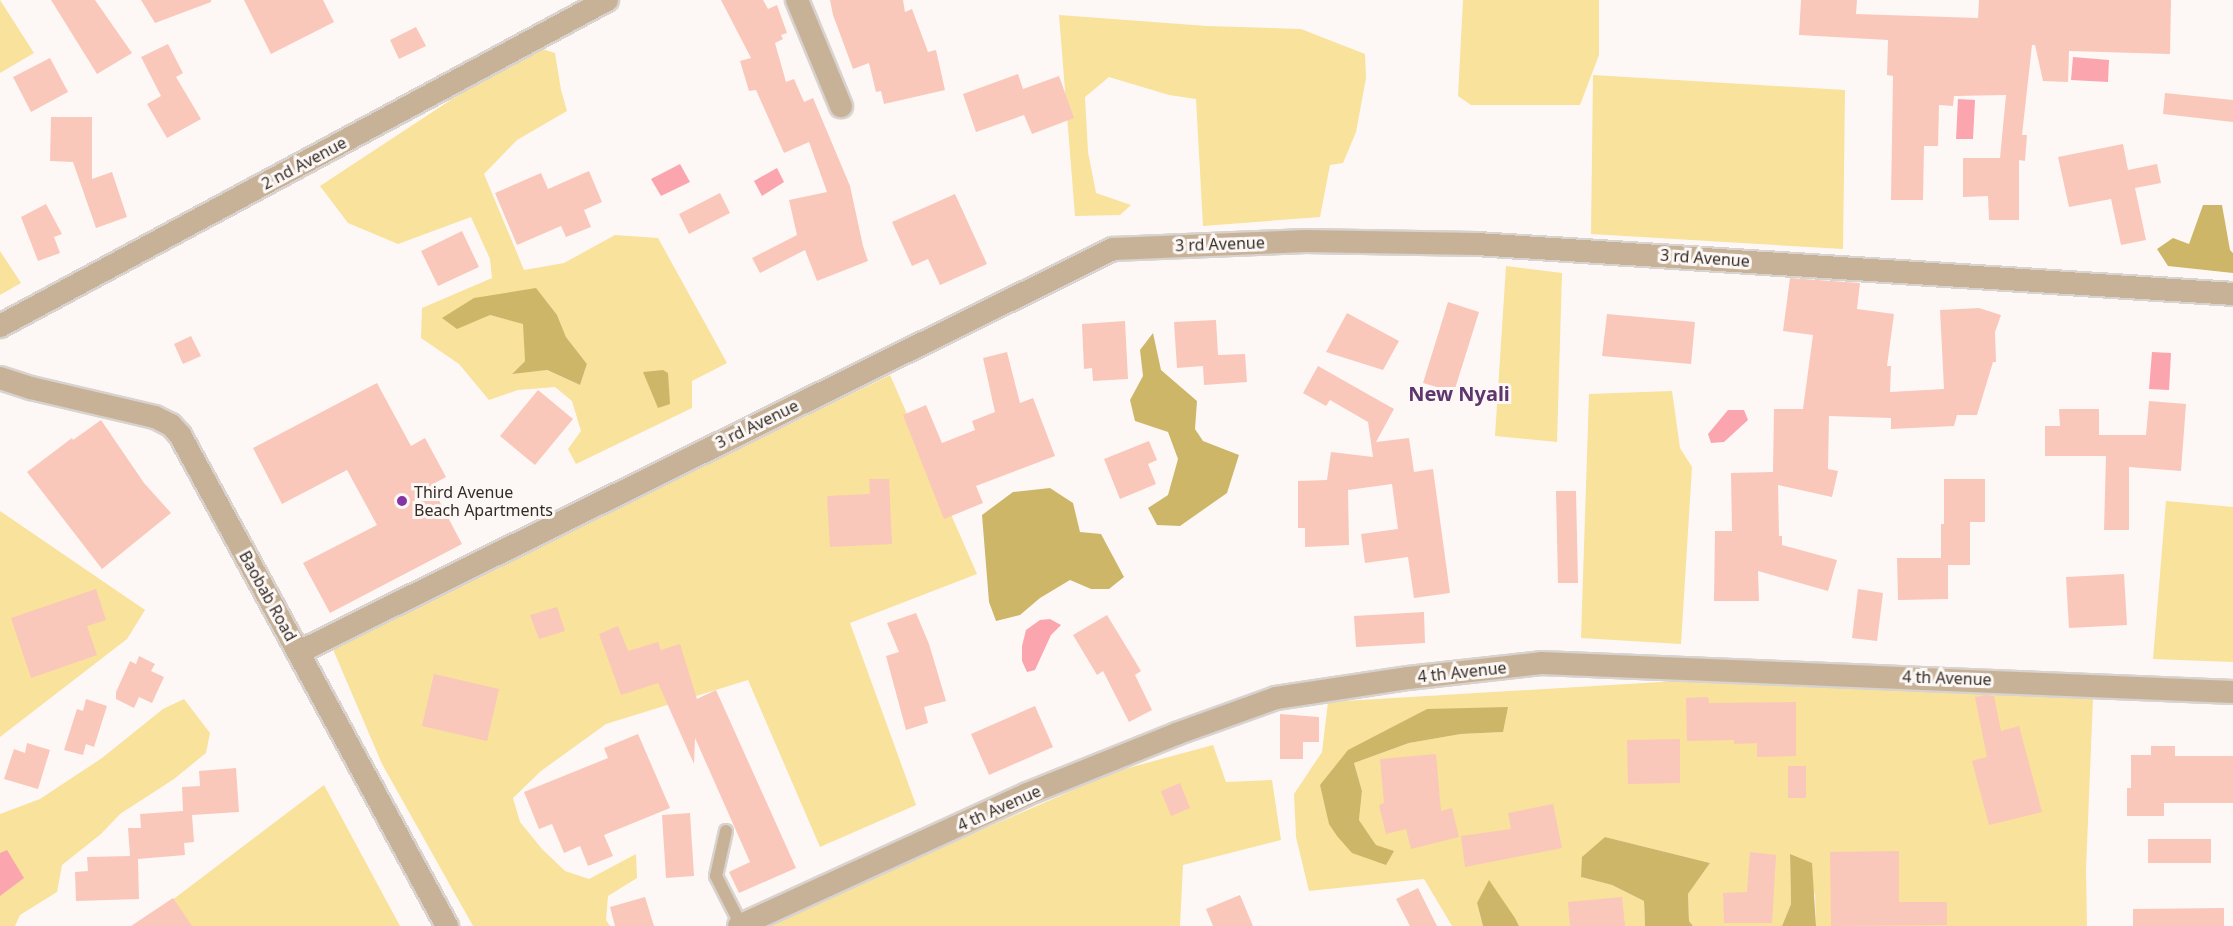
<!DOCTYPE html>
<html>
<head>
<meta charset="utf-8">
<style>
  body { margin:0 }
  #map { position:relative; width:2233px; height:926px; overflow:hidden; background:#fdf8f5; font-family:"Noto Sans",sans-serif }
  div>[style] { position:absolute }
  .green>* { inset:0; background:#f8e29c }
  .forest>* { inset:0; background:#ceb669 }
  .water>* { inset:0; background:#fba6ae }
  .building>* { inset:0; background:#fac7bb }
  .roads { filter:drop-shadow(2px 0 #d9d3d0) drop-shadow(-2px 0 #d9d3d0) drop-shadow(0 2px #d9d3d0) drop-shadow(0 -2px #d9d3d0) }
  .service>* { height:12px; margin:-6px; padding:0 6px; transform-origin:6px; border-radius:6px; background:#c8b297 }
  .minor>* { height:22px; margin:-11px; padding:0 11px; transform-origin:11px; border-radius:11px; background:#c8b297 }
  .dots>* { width:16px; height:16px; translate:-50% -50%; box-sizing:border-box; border:3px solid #fdf8f5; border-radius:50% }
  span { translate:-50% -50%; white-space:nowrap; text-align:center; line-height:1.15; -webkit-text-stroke:6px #fdf8f5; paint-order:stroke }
  .street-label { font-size:16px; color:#342b25 }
  .poi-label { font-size:16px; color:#342b25 }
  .left { translate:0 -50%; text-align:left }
  .quarter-label { font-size:20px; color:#5d366e; font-weight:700 }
</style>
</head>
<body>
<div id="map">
  <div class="green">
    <i style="clip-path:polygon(0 0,34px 53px,0 73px)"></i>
    <i style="clip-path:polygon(1463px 0,1599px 0,1599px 55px,1580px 105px,1471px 105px,1458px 96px)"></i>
    <i style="clip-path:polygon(1059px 15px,1207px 26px,1301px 29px,1365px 54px,1366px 78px,1356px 132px,1343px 163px,1330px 165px,1320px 217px,1203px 226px,1196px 99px,1169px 95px,1109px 77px,1085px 97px,1088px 152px,1096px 193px,1131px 205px,1120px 215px,1075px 216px)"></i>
    <i style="clip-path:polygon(evenodd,533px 46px,555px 53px,561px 90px,567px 111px,517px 140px,484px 174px,524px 270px,564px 263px,615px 235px,658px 238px,727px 363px,692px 381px,692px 408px,576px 464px,568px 449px,581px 431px,572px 401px,555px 387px,518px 390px,489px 400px,459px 364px,421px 338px,422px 308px,492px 278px,490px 259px,471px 217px,398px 244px,348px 223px,320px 186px,533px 46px,490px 315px,557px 315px,566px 337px,587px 364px,580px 385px,546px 370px,513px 373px,525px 361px,524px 324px,490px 315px)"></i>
    <i style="clip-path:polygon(1593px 75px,1845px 90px,1843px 249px,1591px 234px)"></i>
    <i style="clip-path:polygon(0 251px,21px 283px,0 295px)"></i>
    <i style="clip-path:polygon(1506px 266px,1562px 273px,1557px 442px,1495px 436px)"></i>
    <i style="clip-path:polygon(890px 375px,977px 574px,850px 623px,916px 805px,820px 847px,748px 680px,606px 724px,541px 771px,513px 798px,520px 822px,542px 849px,565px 871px,589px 879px,636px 854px,637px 878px,608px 896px,606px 920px,610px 926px,473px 926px,382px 764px,332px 647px)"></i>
    <i style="clip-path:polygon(1672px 391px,1680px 448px,1692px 467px,1681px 644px,1581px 638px,1589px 394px)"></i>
    <i style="clip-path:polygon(2166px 501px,2233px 507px,2233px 662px,2153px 659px)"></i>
    <i style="clip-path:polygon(0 511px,145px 610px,127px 639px,0 737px)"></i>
    <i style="clip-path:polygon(evenodd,1677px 681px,2093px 698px,2086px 870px,2087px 926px,1816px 926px,1815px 894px,1790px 855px,1791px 904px,1782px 926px,1693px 926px,1689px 921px,1688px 894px,1710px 863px,1605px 837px,1581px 877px,1612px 885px,1644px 901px,1645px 926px,1519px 926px,1515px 918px,1477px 903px,1483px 926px,1452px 926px,1424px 879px,1309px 891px,1296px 837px,1294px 794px,1322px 752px,1328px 702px,1677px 681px,1427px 709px,1503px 732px,1461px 734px,1409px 743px,1354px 763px,1362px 791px,1359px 820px,1376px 845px,1320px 785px,1394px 727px,1427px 709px)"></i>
    <i style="clip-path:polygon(184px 699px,210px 733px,206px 753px,174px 779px,120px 814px,101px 834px,62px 865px,57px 892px,20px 915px,15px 926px,0 926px,0 814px,40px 799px,102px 758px,163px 709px)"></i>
    <i style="clip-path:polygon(1213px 745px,1226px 782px,1272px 780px,1281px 840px,1183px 865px,1180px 926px,771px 926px,834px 894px,1117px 771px)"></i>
    <i style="clip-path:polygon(324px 785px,400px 926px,138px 926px)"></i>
  </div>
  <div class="forest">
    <i style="clip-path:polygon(2203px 205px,2222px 205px,2230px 250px,2233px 253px,2233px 273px,2168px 266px,2157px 249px,2173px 238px,2189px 244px)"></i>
    <i style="clip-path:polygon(536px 288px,557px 315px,566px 337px,587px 364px,580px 385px,547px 370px,512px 374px,525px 361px,523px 324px,490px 315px,457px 329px,442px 318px,474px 298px)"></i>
    <i style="clip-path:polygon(1153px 333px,1161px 370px,1197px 401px,1195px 429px,1203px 441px,1239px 455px,1227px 493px,1180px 526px,1157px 525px,1148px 508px,1168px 495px,1178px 459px,1168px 432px,1135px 421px,1130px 400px,1143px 376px,1140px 350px)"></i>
    <i style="clip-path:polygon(663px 370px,668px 373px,670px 404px,658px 408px,643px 372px)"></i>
    <i style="clip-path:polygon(1050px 488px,1073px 503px,1080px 532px,1101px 534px,1124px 577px,1109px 589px,1091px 589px,1070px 580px,1040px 598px,1020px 615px,996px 621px,989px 602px,982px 515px,1013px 492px)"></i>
    <i style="clip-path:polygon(1508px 707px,1503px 732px,1461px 734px,1409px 743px,1354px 763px,1362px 791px,1359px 820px,1376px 845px,1394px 851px,1386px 865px,1352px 853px,1337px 836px,1329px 824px,1320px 785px,1348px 750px,1427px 709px)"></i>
    <i style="clip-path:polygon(1605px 837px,1710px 863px,1688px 894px,1689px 921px,1693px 926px,1645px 926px,1644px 901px,1612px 885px,1581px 877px,1582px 857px)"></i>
    <i style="clip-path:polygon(1790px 854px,1812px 863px,1816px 926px,1782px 926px,1791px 904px)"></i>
    <i style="clip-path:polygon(1489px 880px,1515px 918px,1519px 926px,1483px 926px,1477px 903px)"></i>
  </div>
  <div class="water">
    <i style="clip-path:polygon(2073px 57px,2109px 60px,2108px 82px,2071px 80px)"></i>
    <i style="clip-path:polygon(1958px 99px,1975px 100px,1973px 139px,1956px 139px)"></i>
    <i style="clip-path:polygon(680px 164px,690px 182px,661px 196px,651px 179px)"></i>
    <i style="clip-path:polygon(777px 168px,784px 182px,762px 196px,754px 181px)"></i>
    <i style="clip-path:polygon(2152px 352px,2171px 353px,2169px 390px,2149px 389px)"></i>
    <i style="clip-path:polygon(1728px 410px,1744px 410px,1748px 420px,1724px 442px,1711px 443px,1708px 434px)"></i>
    <i style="clip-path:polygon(1050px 619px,1061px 625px,1051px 635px,1035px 670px,1027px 672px,1022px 661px,1022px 646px,1026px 630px,1040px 620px)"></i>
    <i style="clip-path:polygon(7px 850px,24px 878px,0 896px,0 853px)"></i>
  </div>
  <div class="building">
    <i style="clip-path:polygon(51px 0,95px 0,132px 53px,97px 74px)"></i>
    <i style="clip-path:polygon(141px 0,211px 0,211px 2px,155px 23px)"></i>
    <i style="clip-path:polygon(244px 0,323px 0,334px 22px,271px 54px)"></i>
    <i style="clip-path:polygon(721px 0,763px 0,768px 9px,777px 5px,787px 33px,781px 35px,783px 39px,775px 43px,786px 82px,794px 79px,804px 102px,813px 98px,850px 186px,863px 246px,868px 261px,817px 281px,805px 250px,760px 273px,752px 258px,797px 235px,789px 200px,827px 192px,809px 142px,784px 153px,756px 90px,749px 91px,740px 61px,751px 58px)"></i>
    <i style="clip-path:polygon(830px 0,903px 0,905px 12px,912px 9px,928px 52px,936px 50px,945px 90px,884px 104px,881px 91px,876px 92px,869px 63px,853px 69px,833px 15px)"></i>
    <i style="clip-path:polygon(1801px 0,1857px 0,1856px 14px,1978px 18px,1979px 0,2171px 0,2170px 54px,2069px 51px,2068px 82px,2043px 81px,2035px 45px,2032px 45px,2022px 135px,2027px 135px,2025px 161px,2019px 160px,2019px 220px,1989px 220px,1988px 196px,1963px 197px,1963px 158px,2000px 158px,2006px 95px,1954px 96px,1953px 106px,1939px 105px,1938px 146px,1924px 146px,1923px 200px,1891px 200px,1893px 76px,1887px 75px,1888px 40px,1799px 35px)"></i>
    <i style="clip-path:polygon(416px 27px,426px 46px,399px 59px,390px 40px)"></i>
    <i style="clip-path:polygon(168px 44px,183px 73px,176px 77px,201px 119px,167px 138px,147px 104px,161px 96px,141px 57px)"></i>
    <i style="clip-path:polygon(50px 58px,68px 92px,31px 112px,13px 77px)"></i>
    <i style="clip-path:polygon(1018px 74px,1023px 89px,1059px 76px,1074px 118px,1032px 134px,1024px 115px,976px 132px,963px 94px)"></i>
    <i style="clip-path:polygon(2165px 93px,2233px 100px,2233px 122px,2163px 114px)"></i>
    <i style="clip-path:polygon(51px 117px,92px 117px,92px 179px,112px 172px,127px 217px,96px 228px,73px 162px,50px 161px)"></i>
    <i style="clip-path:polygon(2123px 144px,2128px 170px,2157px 164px,2161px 183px,2135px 188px,2146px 240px,2121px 245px,2111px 199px,2069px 207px,2058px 157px)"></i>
    <i style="clip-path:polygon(589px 171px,602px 202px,584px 210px,591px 227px,566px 237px,561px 226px,517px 245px,495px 193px,541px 173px,548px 189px)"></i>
    <i style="clip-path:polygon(720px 193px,730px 213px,689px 234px,679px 214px)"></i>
    <i style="clip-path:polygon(955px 194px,987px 264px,940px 285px,928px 259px,912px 266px,892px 222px)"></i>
    <i style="clip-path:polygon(46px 204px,62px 234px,54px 237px,60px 253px,38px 261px,21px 217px)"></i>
    <i style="clip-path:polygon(462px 231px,479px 267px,438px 286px,421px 251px)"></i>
    <i style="clip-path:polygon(1790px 278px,1860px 283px,1857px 309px,1894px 314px,1887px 366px,1891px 366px,1890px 392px,1944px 389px,1940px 310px,1979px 308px,2001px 315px,1995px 332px,1996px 362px,1993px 362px,1977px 415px,1957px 415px,1954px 426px,1891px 429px,1891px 418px,1829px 416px,1828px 469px,1838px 471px,1832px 497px,1778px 485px,1779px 536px,1782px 536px,1782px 545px,1837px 560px,1828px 591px,1758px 571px,1759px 601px,1714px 601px,1715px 531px,1732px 531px,1731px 473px,1773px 472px,1774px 409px,1803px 409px,1813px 335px,1783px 331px)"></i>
    <i style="clip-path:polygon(1448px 302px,1479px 312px,1454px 392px,1423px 383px)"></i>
    <i style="clip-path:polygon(1347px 313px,1399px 341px,1383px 370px,1326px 352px)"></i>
    <i style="clip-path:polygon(1607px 314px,1695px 322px,1691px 364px,1602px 356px)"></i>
    <i style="clip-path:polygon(1216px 320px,1218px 355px,1245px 354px,1247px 382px,1204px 385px,1203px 366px,1177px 368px,1174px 322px)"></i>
    <i style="clip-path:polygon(1125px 321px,1128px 379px,1093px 381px,1092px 368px,1084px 369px,1082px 324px)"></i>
    <i style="clip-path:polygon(191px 336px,201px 356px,183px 364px,174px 344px)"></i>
    <i style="clip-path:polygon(1007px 352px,1020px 403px,1033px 398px,1055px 456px,976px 486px,983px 503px,944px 519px,903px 415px,926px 405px,942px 443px,975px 430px,972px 421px,995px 412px,983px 358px)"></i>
    <i style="clip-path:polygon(1318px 366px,1394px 409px,1376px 442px,1409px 438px,1414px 472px,1433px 469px,1450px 593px,1414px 598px,1408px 557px,1365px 563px,1361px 534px,1398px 529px,1392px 484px,1348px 490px,1349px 545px,1305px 547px,1305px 528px,1298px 528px,1298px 481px,1327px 480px,1331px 452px,1373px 457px,1368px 422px,1330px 400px,1326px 406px,1303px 393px)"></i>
    <i style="clip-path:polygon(377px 383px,411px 446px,425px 438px,446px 477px,431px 485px,462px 544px,330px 613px,303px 563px,377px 525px,347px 470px,282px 504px,253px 448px)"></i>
    <i style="clip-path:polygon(538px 390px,573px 419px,535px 465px,500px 436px)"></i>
    <i style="clip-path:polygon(2149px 401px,2186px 404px,2181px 471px,2129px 467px,2129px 530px,2104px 530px,2106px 456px,2045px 456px,2045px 426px,2060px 426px,2059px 409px,2099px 409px,2099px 435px,2146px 435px)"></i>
    <i style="clip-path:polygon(101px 420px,144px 483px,171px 513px,102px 569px,27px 472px,72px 438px,73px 440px)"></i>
    <i style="clip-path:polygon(1149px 441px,1157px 460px,1148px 464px,1156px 484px,1120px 499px,1104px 459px)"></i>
    <i style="clip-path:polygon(869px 479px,889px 479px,892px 544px,830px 547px,827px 496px,870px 494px)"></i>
    <i style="clip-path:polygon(1944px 479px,1985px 479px,1985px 522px,1970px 522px,1970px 565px,1948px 565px,1948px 599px,1898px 600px,1897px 558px,1941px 558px,1941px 524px,1944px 524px)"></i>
    <i style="clip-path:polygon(1556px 491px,1576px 491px,1578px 583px,1558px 583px)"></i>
    <i style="clip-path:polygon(2124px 574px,2127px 625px,2069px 628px,2066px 577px)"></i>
    <i style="clip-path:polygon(96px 589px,106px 620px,87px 626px,97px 655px,31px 678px,11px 618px)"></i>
    <i style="clip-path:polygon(1858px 589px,1883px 593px,1877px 641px,1852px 638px)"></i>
    <i style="clip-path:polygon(557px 607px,565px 631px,539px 639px,530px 615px)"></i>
    <i style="clip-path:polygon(1424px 612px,1425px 643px,1356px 647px,1354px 616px)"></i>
    <i style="clip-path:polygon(916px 613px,929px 644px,946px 701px,924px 707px,928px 723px,906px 730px,886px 656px,899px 652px,887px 623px)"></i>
    <i style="clip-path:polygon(1107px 615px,1141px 671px,1135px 675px,1152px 710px,1129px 722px,1103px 671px,1097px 675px,1073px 635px)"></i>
    <i style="clip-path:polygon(618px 626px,628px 651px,658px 642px,661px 650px,680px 644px,697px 699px,716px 690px,796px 868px,739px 893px,729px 872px,750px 862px,695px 738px,694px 764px,658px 683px,621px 695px,599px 634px)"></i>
    <i style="clip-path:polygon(139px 656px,155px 664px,151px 671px,164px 677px,152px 703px,139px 697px,134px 708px,116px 699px,116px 692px,130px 661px,136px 664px)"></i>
    <i style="clip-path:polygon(434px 674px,499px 689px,487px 741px,422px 726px)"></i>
    <i style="clip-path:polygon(1986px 695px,1994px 696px,2001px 731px,2019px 726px,2042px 812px,1989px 825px,1972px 761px,1987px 757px,1975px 697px)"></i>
    <i style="clip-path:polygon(1708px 697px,1709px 703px,1796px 702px,1796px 756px,1757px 757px,1757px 743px,1734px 744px,1734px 740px,1687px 741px,1686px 698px)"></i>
    <i style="clip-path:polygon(86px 699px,107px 706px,94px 747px,86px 744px,83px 755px,64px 750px,77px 709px,83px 711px)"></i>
    <i style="clip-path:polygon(1035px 706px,1053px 747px,989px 775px,971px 734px)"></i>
    <i style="clip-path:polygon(1280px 714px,1319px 717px,1319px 742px,1303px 742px,1303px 759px,1280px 759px)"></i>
    <i style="clip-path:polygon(638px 734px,670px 808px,604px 835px,613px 856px,588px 866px,580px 846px,564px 853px,552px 824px,539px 829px,524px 792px,608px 758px,604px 748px)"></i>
    <i style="clip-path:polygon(1680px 739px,1680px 783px,1628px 784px,1627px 740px)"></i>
    <i style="clip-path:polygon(27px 743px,50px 750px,38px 789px,4px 779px,14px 749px,25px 753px)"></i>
    <i style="clip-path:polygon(2151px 746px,2175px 746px,2175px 756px,2233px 756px,2233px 803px,2164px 803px,2164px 816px,2127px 816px,2127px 788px,2131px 788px,2131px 755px,2151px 755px)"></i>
    <i style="clip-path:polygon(1436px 754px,1441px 811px,1452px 808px,1459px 837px,1411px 849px,1406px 829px,1386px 834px,1379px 805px,1384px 803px,1380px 759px)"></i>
    <i style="clip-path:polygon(1788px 766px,1806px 766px,1806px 798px,1788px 798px)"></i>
    <i style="clip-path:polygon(236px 768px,239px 812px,192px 815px,194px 842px,184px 843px,185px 855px,138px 859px,139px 899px,76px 901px,75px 872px,88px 871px,87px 857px,130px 856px,128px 828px,141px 828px,140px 814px,183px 811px,182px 787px,200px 786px,199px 771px)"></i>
    <i style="clip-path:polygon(1180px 783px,1190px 808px,1171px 816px,1161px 791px)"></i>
    <i style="clip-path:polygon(1553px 804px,1562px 848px,1465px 867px,1461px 836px,1511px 829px,1508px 813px)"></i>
    <i style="clip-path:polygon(690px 813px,694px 876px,666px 878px,662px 815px)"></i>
    <i style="clip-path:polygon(2148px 839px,2211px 839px,2211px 863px,2148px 863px)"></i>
    <i style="clip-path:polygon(1899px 851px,1899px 902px,1947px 902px,1947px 925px,1831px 926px,1830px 852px)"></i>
    <i style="clip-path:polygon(1750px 852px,1776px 855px,1772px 923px,1724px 923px,1723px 893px,1747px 892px)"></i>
    <i style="clip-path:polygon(1418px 888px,1437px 926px,1410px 926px,1396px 899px)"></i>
    <i style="clip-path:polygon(1240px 895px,1253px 926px,1213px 926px,1206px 909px)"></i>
    <i style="clip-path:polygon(645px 897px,654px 926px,615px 926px,610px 907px)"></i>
    <i style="clip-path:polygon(1622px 897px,1625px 926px,1570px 926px,1568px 902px)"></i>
    <i style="clip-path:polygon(173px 898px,192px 926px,131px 926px)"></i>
    <i style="clip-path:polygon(2224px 908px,2224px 926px,2133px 926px,2133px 909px)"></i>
  </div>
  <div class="roads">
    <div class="service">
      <i style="left:726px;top:831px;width:46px;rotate:102.5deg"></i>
      <i style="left:716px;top:876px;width:55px;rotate:63deg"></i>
    </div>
    <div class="minor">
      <i style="left:797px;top:0;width:115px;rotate:67.5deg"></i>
      <i style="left:0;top:326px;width:689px;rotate:-28.24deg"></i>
      <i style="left:0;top:378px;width:33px;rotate:18deg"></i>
      <i style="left:31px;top:388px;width:127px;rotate:13.2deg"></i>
      <i style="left:155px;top:417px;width:18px;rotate:27deg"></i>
      <i style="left:171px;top:425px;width:13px;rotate:48deg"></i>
      <i style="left:180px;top:435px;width:559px;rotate:61.46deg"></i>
      <i style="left:299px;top:652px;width:908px;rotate:-26.34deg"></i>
      <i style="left:1113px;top:249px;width:193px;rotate:-2.4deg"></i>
      <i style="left:1306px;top:241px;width:171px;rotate:1deg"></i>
      <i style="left:1477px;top:244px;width:758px;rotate:3.78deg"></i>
      <i style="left:739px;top:926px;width:317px;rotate:-24.6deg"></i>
      <i style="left:1027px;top:794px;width:161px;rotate:-21.9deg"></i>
      <i style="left:1176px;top:734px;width:106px;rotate:-19.8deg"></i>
      <i style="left:1276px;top:698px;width:134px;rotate:-8.6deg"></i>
      <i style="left:1408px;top:678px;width:134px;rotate:-6.4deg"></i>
      <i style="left:1541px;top:663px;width:693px;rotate:2.4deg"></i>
    </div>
  </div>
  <div class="dots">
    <i style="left:402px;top:501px;background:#8435a5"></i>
  </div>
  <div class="street-label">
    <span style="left:304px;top:163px;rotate:-28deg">2 nd Avenue</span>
    <span style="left:1220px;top:244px;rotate:-2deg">3 rd Avenue</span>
    <span style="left:1705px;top:258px;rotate:4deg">3 rd Avenue</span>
    <span style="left:757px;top:424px;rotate:-26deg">3 rd Avenue</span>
    <span style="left:268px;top:596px;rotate:61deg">Baobab Road</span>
    <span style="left:1462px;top:672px;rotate:-6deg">4 th Avenue</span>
    <span style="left:1947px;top:678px;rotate:2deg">4 th Avenue</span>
    <span style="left:999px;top:808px;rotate:-24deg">4 th Avenue</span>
  </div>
  <div class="poi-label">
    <span class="left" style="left:414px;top:501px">Third Avenue<br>Beach Apartments</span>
  </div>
  <div class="quarter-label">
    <span style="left:1459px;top:393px">New Nyali</span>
  </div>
</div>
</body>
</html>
